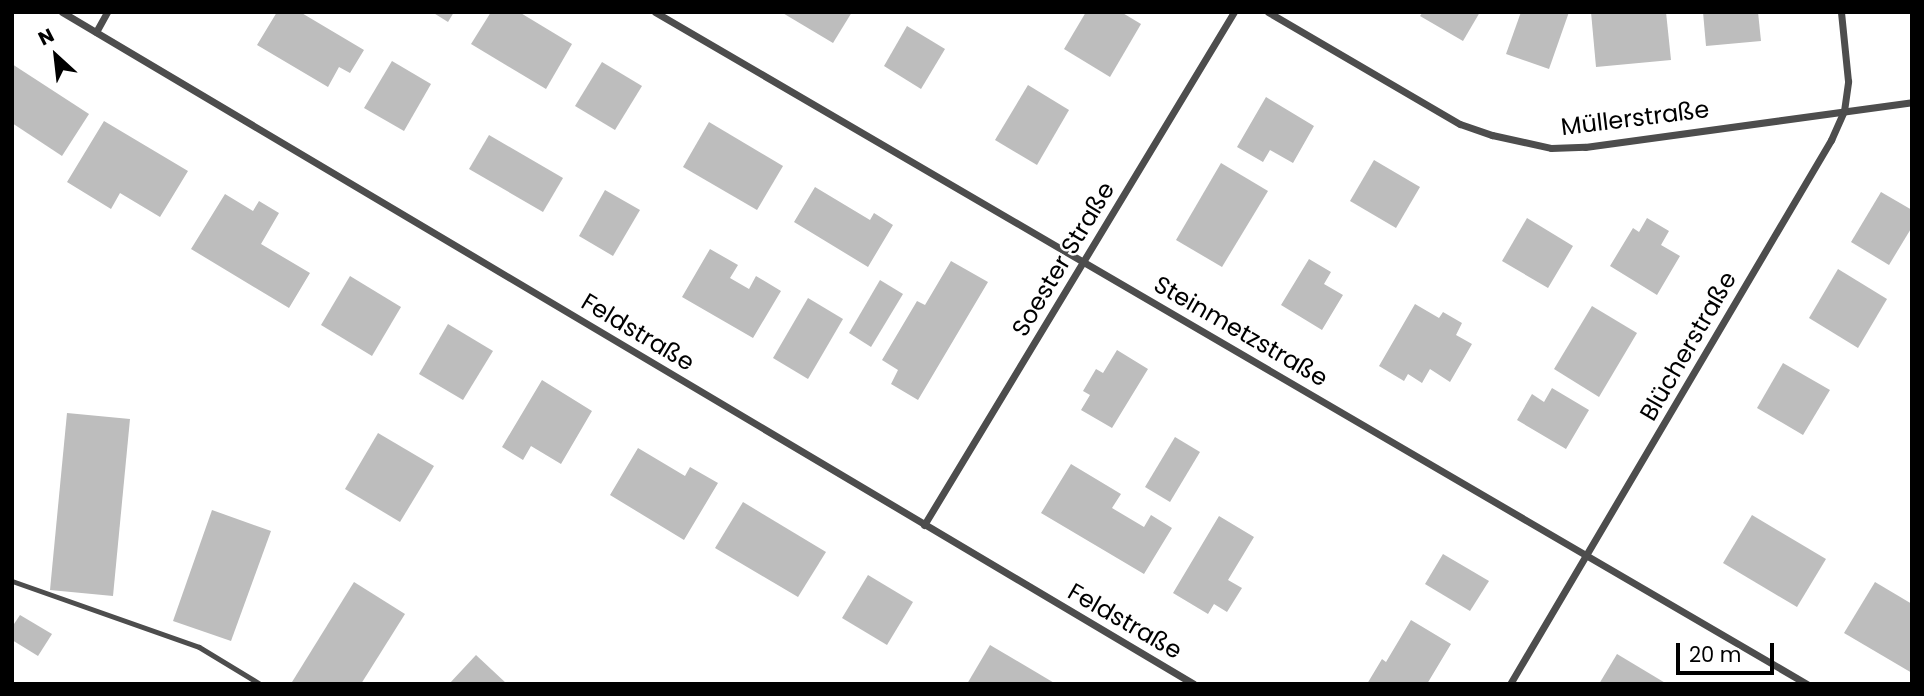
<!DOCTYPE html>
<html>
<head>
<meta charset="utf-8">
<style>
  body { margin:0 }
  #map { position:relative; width:1924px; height:696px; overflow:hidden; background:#fff; font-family:Poppins,sans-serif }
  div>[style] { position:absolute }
  .building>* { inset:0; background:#bdbdbd }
  .lane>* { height:5px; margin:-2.5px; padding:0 2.5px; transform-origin:2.5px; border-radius:2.5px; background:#4d4d4d }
  .street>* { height:7px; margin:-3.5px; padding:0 3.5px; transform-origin:3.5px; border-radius:3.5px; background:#4d4d4d }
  span { translate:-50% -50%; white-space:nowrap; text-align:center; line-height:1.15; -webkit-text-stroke:5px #fff; paint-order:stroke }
  .street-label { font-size:24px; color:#000 }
  .frame { position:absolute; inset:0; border:14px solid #000; pointer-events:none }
  .north { position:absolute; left:21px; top:21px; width:70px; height:70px; -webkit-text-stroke:5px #fff; paint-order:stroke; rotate:333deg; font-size:19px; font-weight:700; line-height:28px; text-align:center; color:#000 }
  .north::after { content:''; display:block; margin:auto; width:24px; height:32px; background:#000; clip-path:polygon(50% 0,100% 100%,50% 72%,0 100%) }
  .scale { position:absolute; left:1676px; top:643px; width:98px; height:32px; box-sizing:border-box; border:4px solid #000; border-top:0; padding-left:9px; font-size:21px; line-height:24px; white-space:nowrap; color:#000; -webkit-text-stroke:5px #fff; paint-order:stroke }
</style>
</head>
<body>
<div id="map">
  <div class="building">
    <i style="clip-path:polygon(277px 12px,300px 12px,364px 50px,350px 73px,339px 67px,328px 87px,257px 45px)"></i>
    <i style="clip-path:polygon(432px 12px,454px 12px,448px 22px)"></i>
    <i style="clip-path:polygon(491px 12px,519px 12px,572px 44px,546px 89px,471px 44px)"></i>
    <i style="clip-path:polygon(781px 12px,852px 12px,833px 43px)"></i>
    <i style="clip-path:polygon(1086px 12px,1121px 12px,1141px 24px,1110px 77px,1064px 49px)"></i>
    <i style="clip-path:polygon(1423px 12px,1480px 12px,1463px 41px,1420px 16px)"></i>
    <i style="clip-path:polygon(1521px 12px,1569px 12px,1549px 69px,1506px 54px)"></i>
    <i style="clip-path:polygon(1591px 12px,1666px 12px,1671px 60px,1596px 67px)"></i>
    <i style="clip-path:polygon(1703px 12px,1758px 12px,1761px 41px,1706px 46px)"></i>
    <i style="clip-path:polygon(907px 26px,945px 49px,921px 89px,884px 66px)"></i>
    <i style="clip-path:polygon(392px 61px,431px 84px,404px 131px,364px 108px)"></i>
    <i style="clip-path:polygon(602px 62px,642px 86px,615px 130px,575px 106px)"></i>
    <i style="clip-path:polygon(12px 64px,89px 114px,62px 156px,12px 123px)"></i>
    <i style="clip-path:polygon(1028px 85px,1069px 110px,1037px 165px,995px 140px)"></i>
    <i style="clip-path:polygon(1266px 97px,1314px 126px,1293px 163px,1270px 150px,1263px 162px,1237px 147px)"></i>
    <i style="clip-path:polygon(104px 121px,188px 171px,160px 217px,120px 193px,111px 209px,67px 182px)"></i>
    <i style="clip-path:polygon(709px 122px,783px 166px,757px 210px,683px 167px)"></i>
    <i style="clip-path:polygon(489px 135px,563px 178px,543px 212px,469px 169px)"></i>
    <i style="clip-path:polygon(1374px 160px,1420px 187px,1396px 228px,1350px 201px)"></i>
    <i style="clip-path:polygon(1221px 163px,1268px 191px,1222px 267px,1176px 240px)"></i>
    <i style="clip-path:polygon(815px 187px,870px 220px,874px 213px,893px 225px,868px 267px,794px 222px)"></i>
    <i style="clip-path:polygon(605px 190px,640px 210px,613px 256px,579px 236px)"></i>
    <i style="clip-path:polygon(1881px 192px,1912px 210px,1912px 227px,1889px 265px,1851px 242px)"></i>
    <i style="clip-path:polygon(225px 194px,253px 211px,259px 201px,279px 213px,261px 244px,310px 273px,289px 308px,191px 249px)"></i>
    <i style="clip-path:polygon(1527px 218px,1573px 246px,1548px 288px,1502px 261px)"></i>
    <i style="clip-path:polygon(1647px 218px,1669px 231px,1661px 245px,1680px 256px,1657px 295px,1610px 266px,1633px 228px,1639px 232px)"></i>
    <i style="clip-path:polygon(710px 249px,738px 265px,730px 278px,749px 289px,756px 276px,781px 291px,753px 338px,682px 297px)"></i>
    <i style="clip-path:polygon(1309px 259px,1331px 272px,1324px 284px,1343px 295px,1322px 330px,1281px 305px)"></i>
    <i style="clip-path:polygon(951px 261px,988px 282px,918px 400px,891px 384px,898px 370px,882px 360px,917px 301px,925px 305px)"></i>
    <i style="clip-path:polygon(1838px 269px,1887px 299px,1858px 348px,1809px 318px)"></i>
    <i style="clip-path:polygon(350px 276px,401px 307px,372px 356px,321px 325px)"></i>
    <i style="clip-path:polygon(880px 280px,903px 294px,871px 347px,849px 333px)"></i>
    <i style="clip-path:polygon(808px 298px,843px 319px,808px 379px,773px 358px)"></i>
    <i style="clip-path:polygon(1415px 304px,1439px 318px,1443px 312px,1462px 323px,1456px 335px,1472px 344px,1450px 382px,1430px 369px,1422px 383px,1408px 374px,1404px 381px,1379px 366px)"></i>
    <i style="clip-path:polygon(1592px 306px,1637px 333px,1599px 397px,1554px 369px)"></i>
    <i style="clip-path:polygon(448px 324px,493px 351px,463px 400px,419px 374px)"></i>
    <i style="clip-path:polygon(1117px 350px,1148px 369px,1112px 428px,1081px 410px,1090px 395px,1083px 391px,1096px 369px,1103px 373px)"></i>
    <i style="clip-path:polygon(1783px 363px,1830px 390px,1803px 435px,1757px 408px)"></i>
    <i style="clip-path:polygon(542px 380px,592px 411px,561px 464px,531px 446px,523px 460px,502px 447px)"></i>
    <i style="clip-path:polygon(1552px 388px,1589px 410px,1566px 449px,1517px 420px,1532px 394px,1544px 402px)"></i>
    <i style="clip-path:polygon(67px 413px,130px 419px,113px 596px,50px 590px)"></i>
    <i style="clip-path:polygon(378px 433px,434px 466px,400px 522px,345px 489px)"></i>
    <i style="clip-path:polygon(1175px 437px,1200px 452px,1170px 502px,1145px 487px)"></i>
    <i style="clip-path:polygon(638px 448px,685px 476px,690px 467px,718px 483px,684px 540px,610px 495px)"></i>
    <i style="clip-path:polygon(1071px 464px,1121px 494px,1112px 508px,1144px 527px,1151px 515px,1172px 528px,1144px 574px,1041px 513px)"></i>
    <i style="clip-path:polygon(743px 502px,826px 552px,798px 597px,715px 548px)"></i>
    <i style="clip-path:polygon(212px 510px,271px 531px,231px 641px,173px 621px)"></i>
    <i style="clip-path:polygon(1752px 515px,1826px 559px,1797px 607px,1723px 563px)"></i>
    <i style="clip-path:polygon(1219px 516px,1254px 537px,1228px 580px,1242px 588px,1227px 612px,1214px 604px,1208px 614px,1173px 593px)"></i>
    <i style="clip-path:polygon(1443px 554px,1489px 581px,1470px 611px,1425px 584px)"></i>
    <i style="clip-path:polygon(868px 575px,913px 602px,887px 645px,842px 618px)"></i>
    <i style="clip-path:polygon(354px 582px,405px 614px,361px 684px,294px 684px,292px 682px)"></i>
    <i style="clip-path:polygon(1875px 582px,1912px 604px,1912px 673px,1844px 633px)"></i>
    <i style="clip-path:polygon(20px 615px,52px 634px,38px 656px,12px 640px,12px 627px)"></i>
    <i style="clip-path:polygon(1411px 620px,1451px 644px,1427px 684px,1367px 684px,1382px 659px,1386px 662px)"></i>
    <i style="clip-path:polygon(990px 645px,1024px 665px,1056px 684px,967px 684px)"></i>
    <i style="clip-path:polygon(1617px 654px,1667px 684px,1599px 684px)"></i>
    <i style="clip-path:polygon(476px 655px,507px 684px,449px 684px)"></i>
  </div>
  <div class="lane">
    <i style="left:12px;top:581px;width:198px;rotate:19.4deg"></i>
    <i style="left:199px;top:647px;width:71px;rotate:31.2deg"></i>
  </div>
  <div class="street">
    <i style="left:62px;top:12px;width:1316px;rotate:30.7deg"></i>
    <i style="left:655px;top:12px;width:1334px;rotate:30.26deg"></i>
    <i style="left:1268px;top:12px;width:222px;rotate:30.3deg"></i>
    <i style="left:1460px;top:124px;width:34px;rotate:19deg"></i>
    <i style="left:1492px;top:135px;width:60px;rotate:12.4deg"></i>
    <i style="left:1551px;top:148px;width:34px;rotate:-2deg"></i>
    <i style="left:1585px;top:147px;width:330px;rotate:-7.8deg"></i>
    <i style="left:96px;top:32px;width:23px;rotate:-61deg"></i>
    <i style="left:924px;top:525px;width:599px;rotate:-58.86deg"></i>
    <i style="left:1510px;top:684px;width:632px;rotate:-59.46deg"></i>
    <i style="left:1831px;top:140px;width:32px;rotate:-66deg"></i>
    <i style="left:1844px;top:111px;width:30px;rotate:-82deg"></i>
    <i style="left:1848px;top:81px;width:69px;rotate:-95.8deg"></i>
  </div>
  <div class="street-label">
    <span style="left:1635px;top:118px;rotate:-7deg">Müllerstraße</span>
    <span style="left:1063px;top:259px;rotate:-59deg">Soester Straße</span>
    <span style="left:1241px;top:331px;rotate:30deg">Steinmetzstraße</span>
    <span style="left:638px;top:332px;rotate:31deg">Feldstraße</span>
    <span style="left:1688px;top:346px;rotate:-60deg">Blücherstraße</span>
    <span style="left:1125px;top:621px;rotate:30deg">Feldstraße</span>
  </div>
  <div class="frame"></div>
  <div class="north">N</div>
  <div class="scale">20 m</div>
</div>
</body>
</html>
